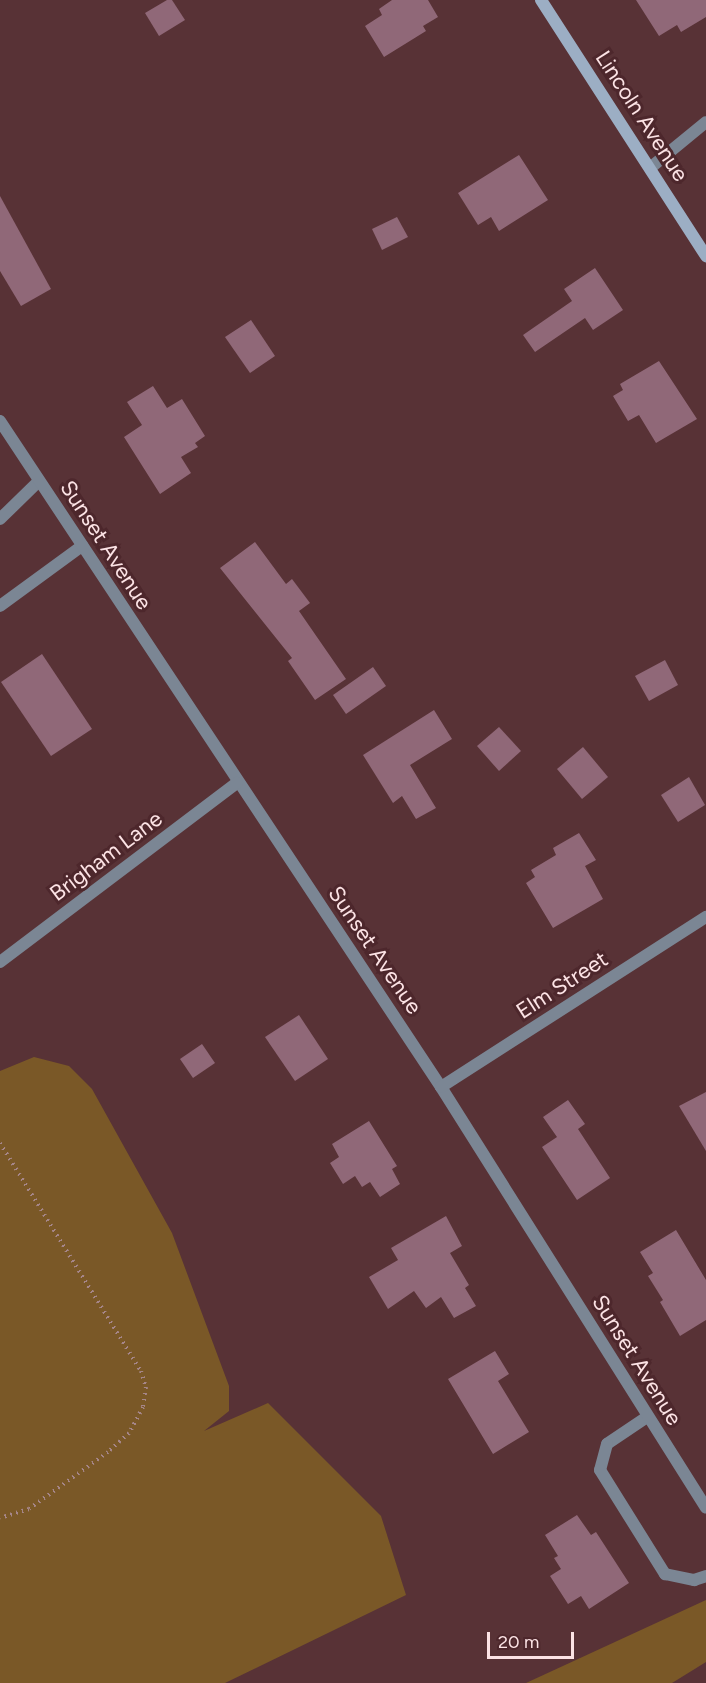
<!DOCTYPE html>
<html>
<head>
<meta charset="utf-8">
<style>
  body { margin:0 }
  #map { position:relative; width:706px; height:1683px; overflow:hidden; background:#583236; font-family:Figtree,sans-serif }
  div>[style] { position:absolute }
  .green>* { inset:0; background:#7a5827 }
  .building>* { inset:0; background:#906878 }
  .path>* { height:4px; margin-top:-2px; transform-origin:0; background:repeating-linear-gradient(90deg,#a68689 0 1.5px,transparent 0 6px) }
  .lane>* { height:12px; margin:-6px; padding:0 6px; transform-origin:6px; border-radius:6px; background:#7b8694 }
  .street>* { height:12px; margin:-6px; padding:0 6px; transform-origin:6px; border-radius:6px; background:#7b8694 }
  .secondary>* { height:12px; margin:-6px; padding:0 6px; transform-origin:6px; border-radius:6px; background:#9caec4 }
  span { translate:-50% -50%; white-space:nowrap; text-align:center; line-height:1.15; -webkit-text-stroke:6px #4d272c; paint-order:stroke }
  .street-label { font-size:22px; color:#fce3e5 }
  .scale { position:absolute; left:487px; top:1632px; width:87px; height:27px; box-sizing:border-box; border:3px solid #fce3e5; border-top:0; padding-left:8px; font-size:18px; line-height:21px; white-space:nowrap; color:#fce3e5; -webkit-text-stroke:4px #4d272c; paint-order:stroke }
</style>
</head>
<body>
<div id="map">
  <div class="green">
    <i style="clip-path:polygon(34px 1057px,69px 1066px,92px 1089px,172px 1233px,229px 1386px,229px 1411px,204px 1431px,268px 1403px,381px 1516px,406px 1595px,225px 1683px,0 1683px,0 1071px)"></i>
    <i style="clip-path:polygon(706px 1600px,706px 1662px,672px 1683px,526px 1683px)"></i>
  </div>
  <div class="building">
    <i style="clip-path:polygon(167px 0,172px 0,185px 20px,159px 36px,145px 13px)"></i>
    <i style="clip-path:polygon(392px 0,428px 0,438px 17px,423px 26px,426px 31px,384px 57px,365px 26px,382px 15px,379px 9px)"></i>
    <i style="clip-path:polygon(636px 0,706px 0,706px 17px,681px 32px,677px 25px,659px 36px)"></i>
    <i style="clip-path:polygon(519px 155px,548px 200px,499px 231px,491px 217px,478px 225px,458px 193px)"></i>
    <i style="clip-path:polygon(0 196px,51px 289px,21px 306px,0 271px)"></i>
    <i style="clip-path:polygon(397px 217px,408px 237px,382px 250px,372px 229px)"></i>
    <i style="clip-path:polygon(595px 268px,623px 310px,593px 330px,585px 318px,535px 352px,523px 335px,572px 301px,564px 289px)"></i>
    <i style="clip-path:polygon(251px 320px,275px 356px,250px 373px,225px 337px)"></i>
    <i style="clip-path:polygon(659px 361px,697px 419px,656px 443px,639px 415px,628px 421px,613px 396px,623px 390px,620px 384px)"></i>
    <i style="clip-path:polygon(153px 386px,167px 408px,182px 399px,205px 436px,195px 443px,198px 447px,181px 457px,191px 473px,160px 494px,124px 437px,142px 425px,127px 402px)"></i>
    <i style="clip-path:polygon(255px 542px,286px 584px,292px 579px,310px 603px,299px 611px,346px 679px,315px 700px,288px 661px,292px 658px,220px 568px)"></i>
    <i style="clip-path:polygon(42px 654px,92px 729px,51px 756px,1px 682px)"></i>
    <i style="clip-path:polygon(665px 660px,678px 685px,649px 701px,635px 676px)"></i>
    <i style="clip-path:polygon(373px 667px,386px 686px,346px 714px,333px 695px)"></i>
    <i style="clip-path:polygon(434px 710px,452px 739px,410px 765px,436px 808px,416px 819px,402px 796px,393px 803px,363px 755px)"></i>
    <i style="clip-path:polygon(499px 727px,521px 751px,499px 771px,477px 746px)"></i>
    <i style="clip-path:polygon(583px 747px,608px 777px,582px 799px,557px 769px)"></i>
    <i style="clip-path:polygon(689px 777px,705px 805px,678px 822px,661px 795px)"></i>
    <i style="clip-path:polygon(579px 833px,596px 860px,585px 866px,603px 899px,553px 928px,526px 883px,535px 877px,531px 870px,556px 855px,553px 848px)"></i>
    <i style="clip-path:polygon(299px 1015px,328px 1059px,295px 1081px,265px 1037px)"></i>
    <i style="clip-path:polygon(202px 1044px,215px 1063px,193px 1078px,180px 1059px)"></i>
    <i style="clip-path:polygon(706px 1092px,706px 1151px,679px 1106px)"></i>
    <i style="clip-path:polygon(568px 1100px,585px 1124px,578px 1129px,610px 1178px,577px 1200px,542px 1147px,557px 1137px,543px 1117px)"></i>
    <i style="clip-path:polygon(369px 1121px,397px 1166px,392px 1169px,400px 1184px,380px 1197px,370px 1182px,362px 1187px,355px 1176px,343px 1184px,330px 1163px,339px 1157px,332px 1144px)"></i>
    <i style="clip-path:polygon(446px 1216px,462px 1246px,450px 1253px,469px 1285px,465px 1288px,476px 1306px,454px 1318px,441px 1297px,426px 1308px,414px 1291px,388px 1309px,369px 1277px,398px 1260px,391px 1248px)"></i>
    <i style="clip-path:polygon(676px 1230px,706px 1280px,706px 1320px,680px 1336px,660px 1302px,663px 1300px,648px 1276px,653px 1273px,640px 1252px)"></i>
    <i style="clip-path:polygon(495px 1351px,509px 1374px,498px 1381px,529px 1432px,493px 1454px,448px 1379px)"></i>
    <i style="clip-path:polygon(577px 1515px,591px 1535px,596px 1532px,629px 1583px,589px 1609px,581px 1596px,568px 1604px,550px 1576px,561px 1569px,554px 1558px,558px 1556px,545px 1535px)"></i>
  </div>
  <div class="path">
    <i style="left:0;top:1143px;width:268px;rotate:58.3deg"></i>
    <i style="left:141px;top:1371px;width:17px;rotate:73deg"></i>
    <i style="left:146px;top:1387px;width:20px;rotate:99deg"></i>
    <i style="left:143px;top:1407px;width:30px;rotate:118deg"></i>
    <i style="left:129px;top:1433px;width:28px;rotate:138deg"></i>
    <i style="left:108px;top:1452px;width:97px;rotate:144.2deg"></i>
    <i style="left:29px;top:1509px;width:30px;rotate:163deg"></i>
  </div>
  <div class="lane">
    <i style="left:0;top:519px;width:54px;rotate:-44.3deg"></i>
    <i style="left:0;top:606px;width:102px;rotate:-36.2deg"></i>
    <i style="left:647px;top:1417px;width:48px;rotate:146deg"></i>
    <i style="left:607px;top:1444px;width:27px;rotate:105deg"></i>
    <i style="left:600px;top:1470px;width:123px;rotate:58deg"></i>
    <i style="left:665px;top:1574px;width:30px;rotate:12deg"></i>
    <i style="left:694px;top:1580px;width:13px;rotate:-18deg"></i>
  </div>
  <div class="street">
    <i style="left:650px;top:168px;width:72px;rotate:-39.4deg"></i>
    <i style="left:0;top:421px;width:799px;rotate:56.49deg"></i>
    <i style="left:441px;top:1087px;width:497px;rotate:57.8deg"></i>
    <i style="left:0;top:962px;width:297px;rotate:-37.1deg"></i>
    <i style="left:441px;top:1087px;width:315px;rotate:-32.7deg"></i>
  </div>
  <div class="secondary">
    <i style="left:541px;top:0;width:305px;rotate:57.2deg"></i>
  </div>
  <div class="street-label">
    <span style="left:642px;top:116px;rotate:57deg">Lincoln Avenue</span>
    <span style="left:106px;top:545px;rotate:57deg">Sunset Avenue</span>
    <span style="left:106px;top:856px;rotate:-37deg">Brigham Lane</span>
    <span style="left:375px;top:950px;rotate:56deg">Sunset Avenue</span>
    <span style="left:562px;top:985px;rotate:-33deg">Elm Street</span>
    <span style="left:637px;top:1360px;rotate:58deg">Sunset Avenue</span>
  </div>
  <div class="scale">20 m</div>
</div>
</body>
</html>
